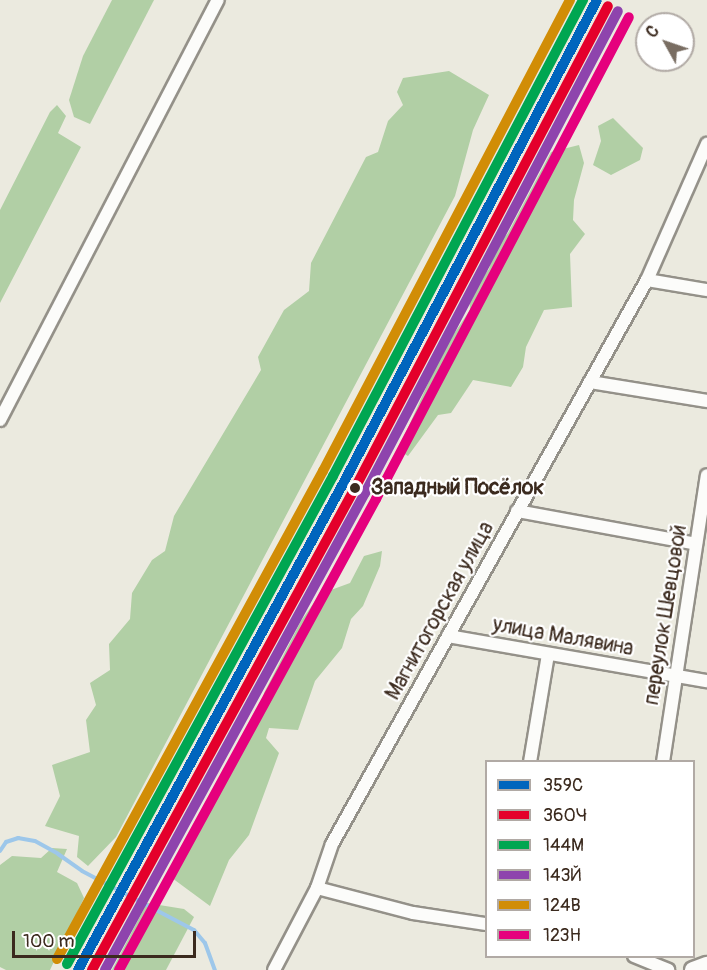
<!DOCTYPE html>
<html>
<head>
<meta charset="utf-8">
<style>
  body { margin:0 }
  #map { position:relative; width:707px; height:970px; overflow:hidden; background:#ebeadf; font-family:Pangolin,sans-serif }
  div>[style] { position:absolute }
  .forest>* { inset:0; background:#b1cfa5 }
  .stream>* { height:4px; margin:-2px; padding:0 2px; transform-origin:2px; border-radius:2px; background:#9dc7ea }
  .roads { filter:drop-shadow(2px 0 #949189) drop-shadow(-2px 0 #949189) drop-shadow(0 2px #949189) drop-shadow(0 -2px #949189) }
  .street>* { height:12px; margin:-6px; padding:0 6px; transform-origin:6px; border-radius:6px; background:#fcfcfa }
  .secondary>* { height:16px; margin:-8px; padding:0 8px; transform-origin:8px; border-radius:8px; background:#fcfcfa }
  .rail-1>* { height:10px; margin:-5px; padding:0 5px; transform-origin:5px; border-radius:5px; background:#0065bd }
  .rail-2>* { height:10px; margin:-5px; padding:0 5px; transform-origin:5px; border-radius:5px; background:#e4002b }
  .rail-3>* { height:10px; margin:-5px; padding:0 5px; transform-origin:5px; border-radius:5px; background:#00a651 }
  .rail-4>* { height:10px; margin:-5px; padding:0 5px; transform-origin:5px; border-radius:5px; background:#8e44ad }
  .rail-5>* { height:10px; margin:-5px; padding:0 5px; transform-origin:5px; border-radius:5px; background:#d18d06 }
  .rail-6>* { height:10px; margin:-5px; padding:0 5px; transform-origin:5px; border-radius:5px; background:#e5007d }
  .dots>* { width:16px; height:16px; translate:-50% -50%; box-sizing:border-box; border:3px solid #fff; border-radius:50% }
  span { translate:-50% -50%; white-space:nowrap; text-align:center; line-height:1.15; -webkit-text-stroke:4.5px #fff; paint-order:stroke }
  .stop-label { font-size:21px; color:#3b2a1e; font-weight:700 }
  .left { translate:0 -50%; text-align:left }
  .street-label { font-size:21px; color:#3b2a1e }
  .legend { position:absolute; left:485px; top:760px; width:210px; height:198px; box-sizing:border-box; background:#fff; border:2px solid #b1aaa5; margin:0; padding:8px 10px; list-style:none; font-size:18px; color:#3b2a1e }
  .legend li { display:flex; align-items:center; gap:12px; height:30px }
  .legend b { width:30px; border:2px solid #b1aaa5 }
  .north { position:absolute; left:635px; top:12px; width:60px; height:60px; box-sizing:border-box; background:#fff; border:2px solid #b1aaa5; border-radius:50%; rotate:310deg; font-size:16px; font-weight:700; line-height:24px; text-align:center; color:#3b2a1e }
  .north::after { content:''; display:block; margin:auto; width:21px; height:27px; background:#796d62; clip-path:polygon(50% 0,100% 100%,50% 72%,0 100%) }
  .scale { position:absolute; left:12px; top:931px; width:184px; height:27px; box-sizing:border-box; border:3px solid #3b2a1e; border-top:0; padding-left:8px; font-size:18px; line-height:21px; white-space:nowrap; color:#3b2a1e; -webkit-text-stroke:4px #fff; paint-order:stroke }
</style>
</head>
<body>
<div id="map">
  <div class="forest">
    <i style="clip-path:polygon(112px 0,154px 0,90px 124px,74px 117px,69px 100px,83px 56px)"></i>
    <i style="clip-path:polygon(449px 71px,489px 95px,473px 130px,455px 196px,116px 837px,88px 866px,77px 857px,79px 836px,45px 826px,60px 796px,52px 765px,90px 752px,86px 720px,96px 705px,90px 683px,110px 670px,109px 644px,130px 619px,132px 593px,152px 560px,165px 551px,174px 516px,261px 370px,258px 357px,284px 310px,309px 291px,311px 263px,366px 157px,378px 152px,388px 121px,403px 105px,397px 92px,403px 78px)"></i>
    <i style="clip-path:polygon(57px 105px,66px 116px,58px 133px,81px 147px,0 303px,0 210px,50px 112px)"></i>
    <i style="clip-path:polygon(613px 118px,643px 148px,640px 160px,611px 175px,593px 165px,601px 141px,598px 126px)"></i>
    <i style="clip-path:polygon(579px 145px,584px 163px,574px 200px,573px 220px,585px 234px,570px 254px,572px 307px,544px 310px,526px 347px,523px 367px,511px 387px,473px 380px,451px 413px,438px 415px,408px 456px,398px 450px,443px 350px,470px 310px,469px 294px,489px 269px,494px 250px,508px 233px,551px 152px)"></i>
    <i style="clip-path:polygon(382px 551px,380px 566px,363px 606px,351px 619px,342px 648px,315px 681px,298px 730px,269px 728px,266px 738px,279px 753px,249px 835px,229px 860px,210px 906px,172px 878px,178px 859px,191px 842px,243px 736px,261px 711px,264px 693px,301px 621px,320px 594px,350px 583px,364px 556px)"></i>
    <i style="clip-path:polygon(52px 848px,67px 849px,57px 872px,77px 883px,84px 898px,50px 970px,6px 970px,0 967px,0 865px,12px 856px,41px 858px)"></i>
    <i style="clip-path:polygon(147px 903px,184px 909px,194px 917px,166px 970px,112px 970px)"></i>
  </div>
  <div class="stream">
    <i style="left:0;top:851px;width:11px;rotate:-56deg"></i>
    <i style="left:6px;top:842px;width:13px;rotate:-18deg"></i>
    <i style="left:18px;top:838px;width:17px;rotate:10deg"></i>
    <i style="left:35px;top:841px;width:26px;rotate:29deg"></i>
    <i style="left:58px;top:854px;width:29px;rotate:35deg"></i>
    <i style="left:82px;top:871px;width:127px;rotate:27.8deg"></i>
    <i style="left:194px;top:930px;width:17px;rotate:50deg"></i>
    <i style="left:205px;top:943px;width:29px;rotate:70deg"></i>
  </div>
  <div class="roads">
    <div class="street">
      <i style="left:647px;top:280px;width:61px;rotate:9.5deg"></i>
      <i style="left:590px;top:382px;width:119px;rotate:9.2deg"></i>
      <i style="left:0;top:420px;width:473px;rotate:-62.6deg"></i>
      <i style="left:517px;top:511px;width:182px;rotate:10.4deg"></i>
      <i style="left:448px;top:636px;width:263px;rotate:9.9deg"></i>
      <i style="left:530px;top:762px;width:109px;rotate:-80.5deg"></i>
      <i style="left:663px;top:762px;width:290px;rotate:-81.3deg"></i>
      <i style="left:317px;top:888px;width:99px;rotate:14.6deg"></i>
      <i style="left:413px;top:913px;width:74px;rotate:8.6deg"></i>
      <i style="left:634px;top:956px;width:37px;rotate:22deg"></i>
      <i style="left:274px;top:970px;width:93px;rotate:-62.3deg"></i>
      <i style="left:317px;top:888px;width:46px;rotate:-71.2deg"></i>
      <i style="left:332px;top:844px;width:646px;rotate:-60.82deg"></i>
      <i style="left:647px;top:280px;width:149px;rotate:-66.2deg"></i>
    </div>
    <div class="secondary">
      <i style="left:693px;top:970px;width:15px;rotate:-20deg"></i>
    </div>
  </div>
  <div class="rail-1">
    <i style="left:78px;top:970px;width:556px;rotate:-61.41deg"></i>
    <i style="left:344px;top:482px;width:544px;rotate:-62.31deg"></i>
  </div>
  <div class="rail-2">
    <i style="left:92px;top:970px;width:549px;rotate:-61.38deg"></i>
    <i style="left:355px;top:488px;width:544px;rotate:-62.31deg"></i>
  </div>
  <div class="rail-3">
    <i style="left:67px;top:964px;width:556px;rotate:-61.41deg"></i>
    <i style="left:333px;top:476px;width:538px;rotate:-62.29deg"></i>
  </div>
  <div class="rail-4">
    <i style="left:105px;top:970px;width:543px;rotate:-61.41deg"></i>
    <i style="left:365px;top:493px;width:544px;rotate:-62.31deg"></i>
  </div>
  <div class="rail-5">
    <i style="left:57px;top:959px;width:556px;rotate:-61.41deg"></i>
    <i style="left:323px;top:471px;width:532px;rotate:-62.33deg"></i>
  </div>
  <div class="rail-6">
    <i style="left:119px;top:970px;width:537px;rotate:-61.38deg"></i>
    <i style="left:376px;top:499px;width:544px;rotate:-62.31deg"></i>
  </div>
  <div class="dots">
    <i style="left:355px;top:488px;background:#3b2a1e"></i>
  </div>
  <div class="stop-label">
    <span class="left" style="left:371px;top:488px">Западный Посёлок</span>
  </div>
  <div class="street-label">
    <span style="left:440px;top:611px;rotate:-61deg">Магнитогорская улица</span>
    <span style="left:666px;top:615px;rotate:-81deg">переулок Шевцовой</span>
    <span style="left:563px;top:637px;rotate:10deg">улица Малявина</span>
  </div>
  <ul class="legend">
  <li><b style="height:8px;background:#0065bd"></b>359С</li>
  <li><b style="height:8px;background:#e4002b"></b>360Ч</li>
  <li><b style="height:8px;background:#00a651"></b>144М</li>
  <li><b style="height:8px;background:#8e44ad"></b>143Й</li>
  <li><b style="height:8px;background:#d18d06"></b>124В</li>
  <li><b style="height:8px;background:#e5007d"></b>123Н</li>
  </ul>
  <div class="north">С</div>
  <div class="scale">100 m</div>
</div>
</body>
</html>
